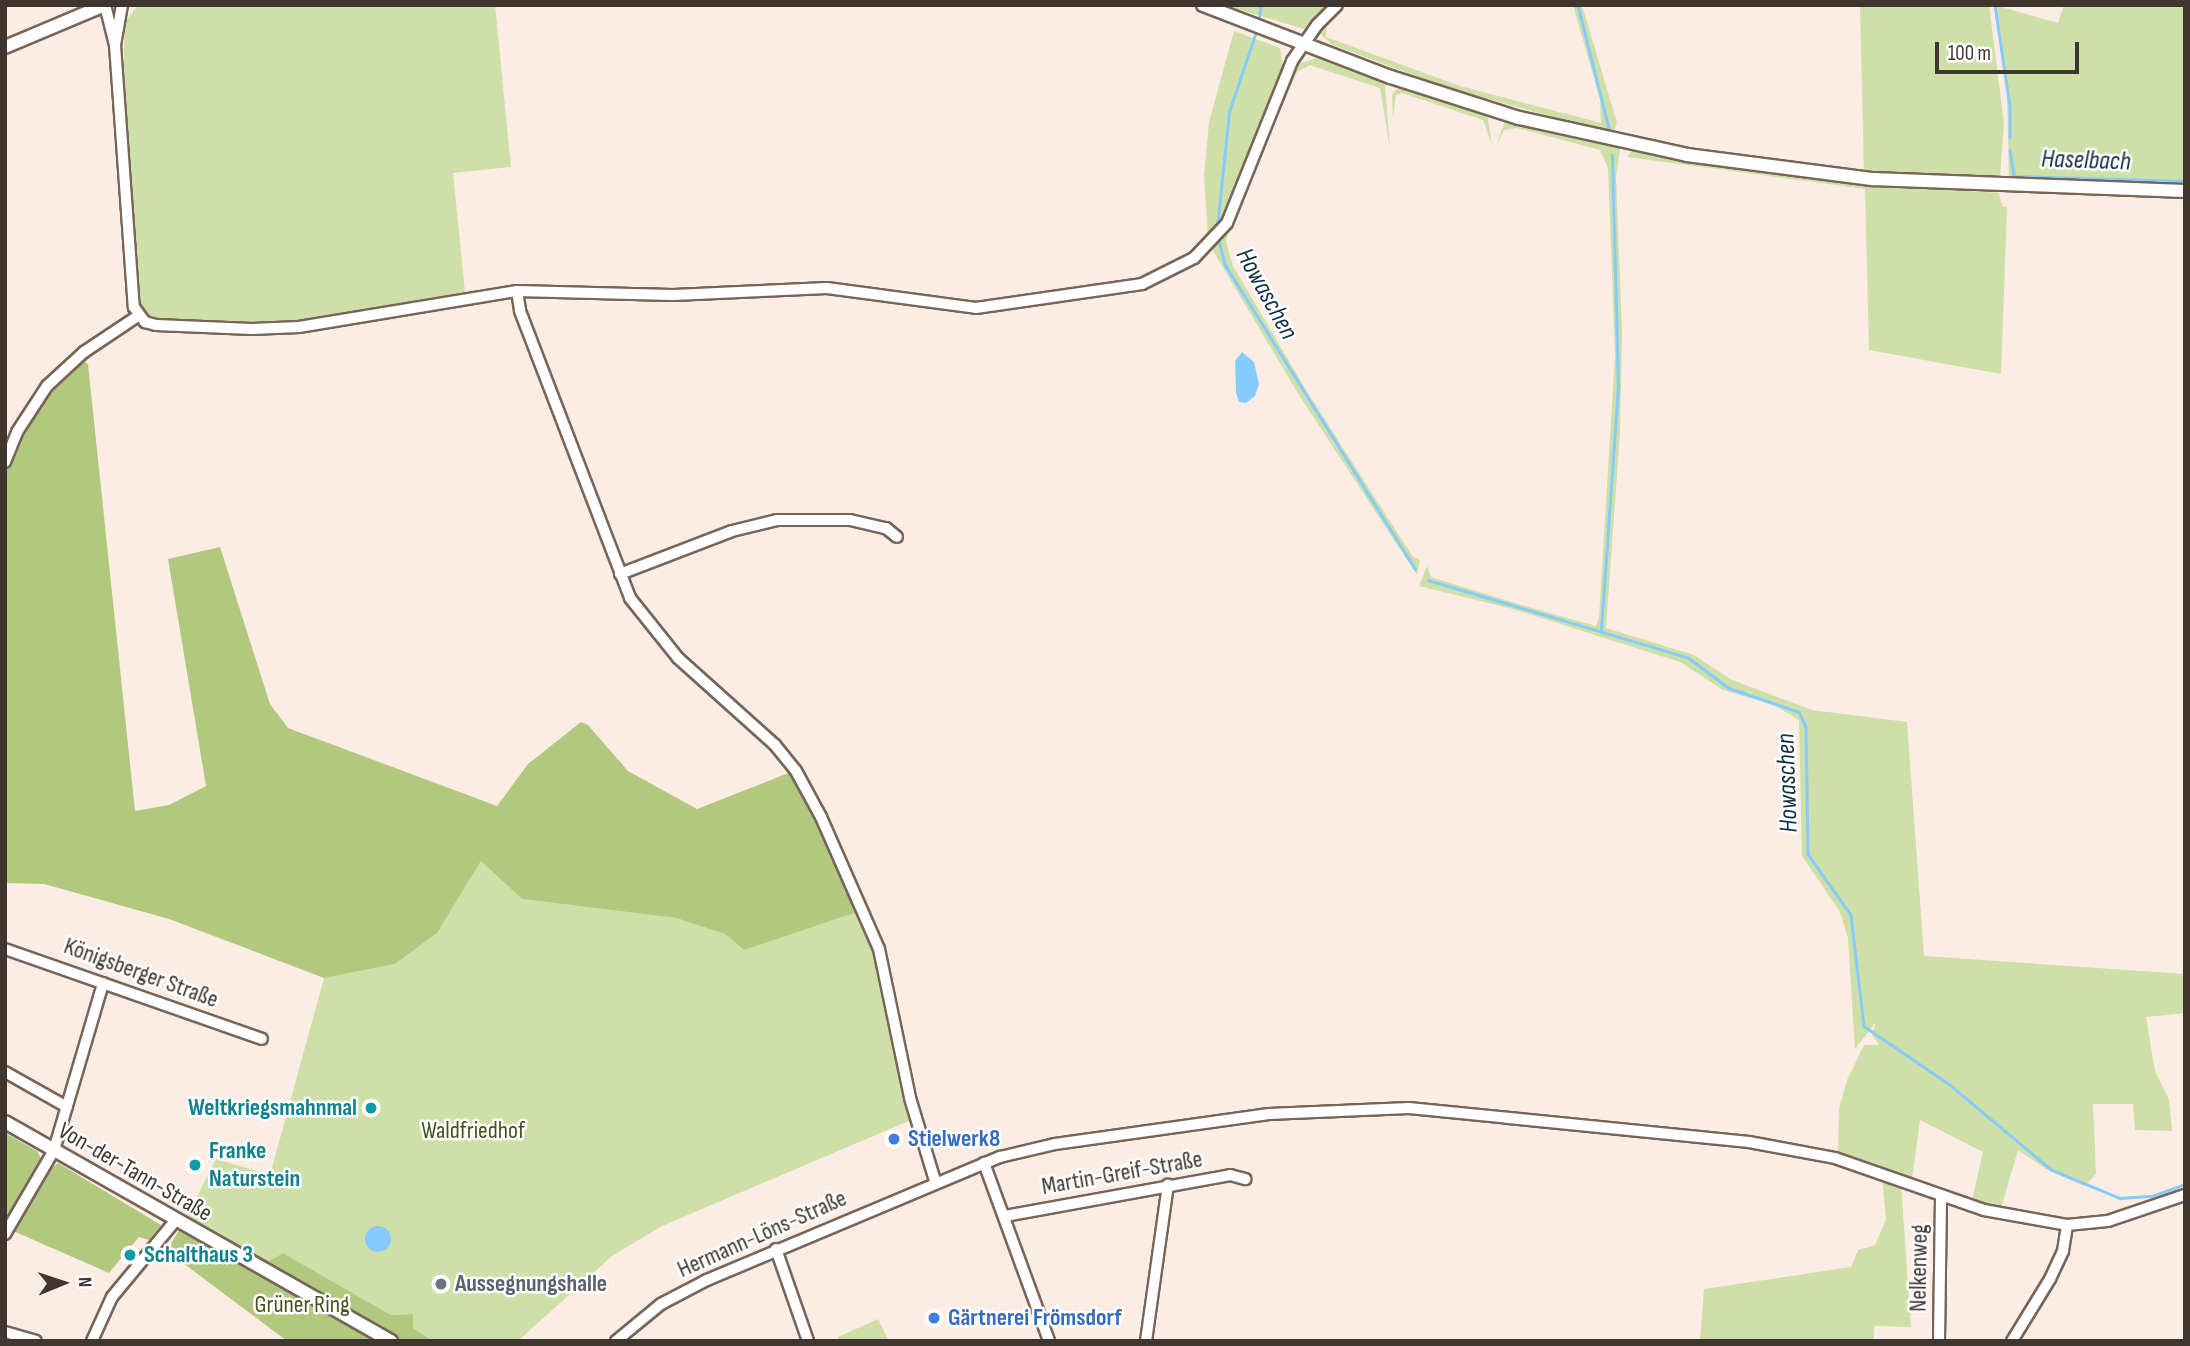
<!DOCTYPE html>
<html>
<head>
<meta charset="utf-8">
<style>
  body { margin:0 }
  #map { position:relative; width:2190px; height:1346px; overflow:hidden; background:#fcede4; font-family:"Sofia Sans Condensed",sans-serif }
  div>[style] { position:absolute }
  .green>* { inset:0; background:#cedfa8 }
  .forest>* { inset:0; background:#b3c87f }
  .water>* { inset:0; background:#86cbfd }
  .round { border-radius:50% }
  .stream>* { height:2.5px; margin:-1.25px; padding:0 1.25px; transform-origin:1.25px; border-radius:1.25px; background:#86cbfd }
  .roads { filter:drop-shadow(2px 0 #796557) drop-shadow(-2px 0 #796557) drop-shadow(0 2px #796557) drop-shadow(0 -2px #796557) }
  .street>* { height:10px; margin:-5px; padding:0 5px; transform-origin:5px; border-radius:5px; background:#fff }
  .secondary>* { height:12px; margin:-6px; padding:0 6px; transform-origin:6px; border-radius:6px; background:#fff }
  .dots>* { width:19px; height:19px; translate:-50% -50%; box-sizing:border-box; border:4px solid #fff; border-radius:50% }
  span { translate:-50% -50%; white-space:nowrap; text-align:center; line-height:1.15; -webkit-text-stroke:5px #fff; paint-order:stroke }
  .street-label { font-size:24px; color:#3f3630 }
  .culture-label { font-size:24px; color:#0d838f; font-weight:700 }
  .right { translate:-100% -50%; text-align:right }
  .left { translate:0 -50%; text-align:left }
  .park-label { font-size:24px; color:#45521e }
  .shop-label { font-size:24px; color:#366cbe; font-weight:700 }
  .worship-label { font-size:24px; color:#5b616d; font-weight:700 }
  .water-label { font-size:26px; color:#112f44; font-style:italic }
  .frame { position:absolute; inset:0; border:7px solid #3f3630; pointer-events:none }
  .north { position:absolute; left:28px; top:1248px; width:70px; height:70px; -webkit-text-stroke:5px #fff; paint-order:stroke; rotate:88deg; font-size:19px; font-weight:700; line-height:28px; text-align:center; color:#3f3630 }
  .north::after { content:''; display:block; margin:auto; width:24px; height:32px; background:#3f3630; clip-path:polygon(50% 0,100% 100%,50% 72%,0 100%) }
  .scale { position:absolute; left:1935px; top:42px; width:144px; height:32px; box-sizing:border-box; border:4px solid #3f3630; border-top:0; padding-left:9px; font-size:21px; line-height:24px; white-space:nowrap; color:#3f3630; -webkit-text-stroke:5px #fff; paint-order:stroke }
</style>
</head>
<body>
<div id="map">
  <div class="green">
    <i style="clip-path:polygon(138px 5px,495px 5px,511px 167px,453px 173px,465px 292px,301px 323px,251px 325px,148px 318px,136px 295px,123px 82px,125px 22px)"></i>
    <i style="clip-path:polygon(1224px 5px,1332px 5px,1304px 29px)"></i>
    <i style="clip-path:polygon(1573px 5px,1582px 5px,1617px 123px,1613px 134px,1442px 86px,1331px 44px,1319px 32px,1327px 19px,1326px 37px,1460px 86px,1601px 123px,1600px 99px)"></i>
    <i style="clip-path:polygon(1860px 5px,1989px 5px,2004px 123px,2000px 177px,1864px 173px)"></i>
    <i style="clip-path:polygon(1994px 5px,2058px 23px,2064px 5px,2185px 5px,2185px 185px,2009px 178px,2007px 93px)"></i>
    <i style="clip-path:polygon(1234px 31px,1280px 48px,1283px 68px,1225px 219px,1208px 237px,1204px 176px,1209px 122px)"></i>
    <i style="clip-path:polygon(1317px 58px,1385px 84px,1390px 149px,1380px 88px,1310px 65px,1297px 72px,1264px 146px,1297px 64px)"></i>
    <i style="clip-path:polygon(1400px 86px,1487px 113px,1492px 145px,1483px 120px,1402px 93px,1396px 95px,1393px 118px,1392px 94px)"></i>
    <i style="clip-path:polygon(1506px 118px,1620px 148px,1616px 178px,1622px 330px,1620px 433px,1606px 628px,1694px 655px,1730px 679px,1812px 710px,1907px 722px,1924px 956px,2185px 974px,2185px 1013px,2146px 1017px,2155px 1071px,2169px 1099px,2172px 1131px,2135px 1130px,2133px 1104px,2093px 1104px,2096px 1174px,2084px 1186px,2046px 1169px,2018px 1150px,2001px 1208px,1972px 1200px,1983px 1152px,1920px 1120px,1912px 1180px,1838px 1155px,1839px 1109px,1847px 1080px,1864px 1045px,1879px 1045px,1872px 1035px,1876px 1022px,1855px 1049px,1848px 938px,1840px 912px,1802px 856px,1799px 720px,1774px 705px,1723px 690px,1680px 662px,1513px 609px,1419px 586px,1427px 566px,1431px 577px,1532px 608px,1596px 626px,1599px 617px,1615px 356px,1608px 168px,1600px 150px,1517px 128px,1504px 130px,1496px 146px)"></i>
    <i style="clip-path:polygon(1632px 151px,1805px 179px,1999px 193px,2002px 206px,2007px 207px,2001px 374px,1869px 350px,1865px 189px,1627px 157px)"></i>
    <i style="clip-path:polygon(1229px 227px,1226px 242px,1233px 266px,1306px 390px,1413px 557px,1420px 560px,1417px 575px,1299px 395px,1212px 249px)"></i>
    <i style="clip-path:polygon(481px 861px,522px 899px,676px 918px,725px 934px,744px 950px,860px 911px,888px 998px,911px 1120px,662px 1226px,612px 1256px,518px 1341px,433px 1341px,413px 1328px,413px 1314px,391px 1315px,283px 1253px,269px 1261px,187px 1216px,216px 1159px,270px 1175px,324px 978px,395px 964px,437px 933px)"></i>
    <i style="clip-path:polygon(1882px 1176px,1901px 1184px,1911px 1327px,1874px 1326px,1874px 1341px,1700px 1341px,1704px 1289px,1851px 1267px,1858px 1250px,1875px 1245px,1886px 1220px)"></i>
    <i style="clip-path:polygon(878px 1319px,889px 1341px,839px 1341px,838px 1337px)"></i>
  </div>
  <div class="forest">
    <i style="clip-path:polygon(82px 360px,88px 364px,135px 811px,169px 805px,206px 786px,168px 559px,220px 547px,270px 704px,288px 728px,497px 806px,528px 764px,581px 722px,588px 725px,628px 771px,697px 809px,791px 772px,860px 911px,744px 950px,725px 934px,676px 918px,522px 899px,481px 861px,437px 933px,395px 964px,324px 978px,169px 919px,44px 884px,5px 883px,5px 475px,21px 435px,53px 383px)"></i>
    <i style="clip-path:polygon(5px 1133px,37px 1151px,43px 1162px,5px 1225px)"></i>
    <i style="clip-path:polygon(58px 1163px,161px 1225px,149px 1240px,139px 1237px,109px 1273px,11px 1230px,40px 1177px)"></i>
    <i style="clip-path:polygon(187px 1216px,269px 1261px,283px 1253px,391px 1315px,413px 1314px,413px 1328px,433px 1341px,287px 1341px,167px 1251px)"></i>
  </div>
  <div class="water">
    <i style="clip-path:polygon(1242px 352px,1254px 362px,1259px 384px,1255px 396px,1246px 403px,1239px 402px,1236px 393px,1235px 361px)"></i>
    <i class="round" style="left:365px;top:1226px;width:26px;height:26px"></i>
  </div>
  <div class="stream">
    <i style="left:1578px;top:5px;width:127px;rotate:75.9deg"></i>
    <i style="left:1995px;top:5px;width:102px;rotate:81.6deg"></i>
    <i style="left:2010px;top:106px;width:31px;rotate:90deg"></i>
    <i style="left:1258px;top:23px;width:18px;rotate:-81deg"></i>
    <i style="left:2010px;top:150px;width:26px;rotate:81deg"></i>
    <i style="left:2014px;top:176px;width:171px;rotate:1.7deg"></i>
    <i style="left:1217px;top:227px;width:116px;rotate:-84deg"></i>
    <i style="left:1229px;top:112px;width:88px;rotate:-71.4deg"></i>
    <i style="left:1218px;top:237px;width:30px;rotate:75deg"></i>
    <i style="left:1226px;top:266px;width:357px;rotate:58deg"></i>
    <i style="left:1428px;top:580px;width:272px;rotate:16.6deg"></i>
    <i style="left:1689px;top:658px;width:50px;rotate:36.9deg"></i>
    <i style="left:1729px;top:688px;width:74px;rotate:18.9deg"></i>
    <i style="left:1799px;top:712px;width:17px;rotate:65deg"></i>
    <i style="left:1806px;top:727px;width:127px;rotate:89.1deg"></i>
    <i style="left:1808px;top:854px;width:75px;rotate:54.8deg"></i>
    <i style="left:1851px;top:915px;width:112px;rotate:83.3deg"></i>
    <i style="left:1864px;top:1026px;width:103px;rotate:34.3deg"></i>
    <i style="left:1949px;top:1084px;width:134px;rotate:39.9deg"></i>
    <i style="left:2052px;top:1170px;width:74px;rotate:22.4deg"></i>
    <i style="left:2120px;top:1198px;width:32px;rotate:-4deg"></i>
    <i style="left:2152px;top:1196px;width:35px;rotate:-20deg"></i>
    <i style="left:1601px;top:630px;width:245px;rotate:-86deg"></i>
    <i style="left:1618px;top:386px;width:231px;rotate:-91.5deg"></i>
  </div>
  <div class="roads">
    <div class="street">
      <i style="left:105px;top:5px;width:41px;rotate:76deg"></i>
      <i style="left:122px;top:5px;width:41px;rotate:99.9deg"></i>
      <i style="left:115px;top:45px;width:263px;rotate:85.9deg"></i>
      <i style="left:134px;top:307px;width:19px;rotate:54deg"></i>
      <i style="left:145px;top:322px;width:11px;rotate:15deg"></i>
      <i style="left:156px;top:325px;width:96px;rotate:2.4deg"></i>
      <i style="left:252px;top:329px;width:47px;rotate:-2.4deg"></i>
      <i style="left:299px;top:327px;width:221px;rotate:-9.4deg"></i>
      <i style="left:517px;top:291px;width:157px;rotate:1.5deg"></i>
      <i style="left:674px;top:295px;width:153px;rotate:-2.6deg"></i>
      <i style="left:827px;top:288px;width:150px;rotate:7.6deg"></i>
      <i style="left:976px;top:308px;width:168px;rotate:-8.2deg"></i>
      <i style="left:1142px;top:284px;width:58px;rotate:-26.6deg"></i>
      <i style="left:1194px;top:258px;width:48px;rotate:-46.7deg"></i>
      <i style="left:1227px;top:223px;width:175px;rotate:-68.1deg"></i>
      <i style="left:1292px;top:61px;width:44px;rotate:-55.2deg"></i>
      <i style="left:1317px;top:25px;width:28px;rotate:-45deg"></i>
      <i style="left:517px;top:291px;width:20px;rotate:81deg"></i>
      <i style="left:520px;top:311px;width:307px;rotate:69deg"></i>
      <i style="left:630px;top:598px;width:77px;rotate:51.3deg"></i>
      <i style="left:678px;top:658px;width:130px;rotate:41.9deg"></i>
      <i style="left:775px;top:745px;width:33px;rotate:51deg"></i>
      <i style="left:796px;top:771px;width:52px;rotate:61.5deg"></i>
      <i style="left:821px;top:817px;width:144px;rotate:66.3deg"></i>
      <i style="left:879px;top:949px;width:152px;rotate:78.2deg"></i>
      <i style="left:910px;top:1098px;width:87px;rotate:73.2deg"></i>
      <i style="left:5px;top:462px;width:32px;rotate:-68deg"></i>
      <i style="left:17px;top:432px;width:55px;rotate:-56.9deg"></i>
      <i style="left:47px;top:386px;width:50px;rotate:-42.6deg"></i>
      <i style="left:84px;top:352px;width:65px;rotate:-33.7deg"></i>
      <i style="left:620px;top:574px;width:120px;rotate:-21deg"></i>
      <i style="left:732px;top:531px;width:46px;rotate:-13.7deg"></i>
      <i style="left:777px;top:520px;width:73px"></i>
      <i style="left:850px;top:520px;width:37px;rotate:13deg"></i>
      <i style="left:886px;top:528px;width:14px;rotate:39deg"></i>
      <i style="left:5px;top:949px;width:272px;rotate:19.3deg"></i>
      <i style="left:5px;top:1072px;width:71px;rotate:29.4deg"></i>
      <i style="left:984px;top:1163px;width:189px;rotate:69.9deg"></i>
      <i style="left:1005px;top:1216px;width:229px;rotate:-10.3deg"></i>
      <i style="left:1230px;top:1175px;width:16px;rotate:15deg"></i>
      <i style="left:5px;top:1234px;width:97px;rotate:-59.7deg"></i>
      <i style="left:54px;top:1150px;width:174px;rotate:-73.6deg"></i>
      <i style="left:776px;top:1249px;width:97px;rotate:70.8deg"></i>
      <i style="left:5px;top:1332px;width:32px;rotate:16deg"></i>
      <i style="left:92px;top:1341px;width:48px;rotate:-65.6deg"></i>
      <i style="left:112px;top:1297px;width:100px;rotate:-50.3deg"></i>
      <i style="left:616px;top:1341px;width:58px;rotate:-39.4deg"></i>
      <i style="left:661px;top:1304px;width:52px;rotate:-27.6deg"></i>
      <i style="left:707px;top:1280px;width:318px;rotate:-22.8deg"></i>
      <i style="left:1000px;top:1157px;width:57px;rotate:-13.3deg"></i>
      <i style="left:1055px;top:1144px;width:216px;rotate:-8deg"></i>
      <i style="left:1269px;top:1114px;width:140px;rotate:-2.5deg"></i>
      <i style="left:1409px;top:1108px;width:342px;rotate:5.7deg"></i>
      <i style="left:1749px;top:1142px;width:87px;rotate:10.5deg"></i>
      <i style="left:1835px;top:1158px;width:158px;rotate:19.2deg"></i>
      <i style="left:1984px;top:1210px;width:84px;rotate:10.2deg"></i>
      <i style="left:2067px;top:1225px;width:41px;rotate:-5.6deg"></i>
      <i style="left:2108px;top:1221px;width:81px;rotate:-18.7deg"></i>
      <i style="left:1146px;top:1341px;width:158px;rotate:-82deg"></i>
      <i style="left:1939px;top:1341px;width:144px;rotate:-89.2deg"></i>
      <i style="left:2012px;top:1341px;width:73px;rotate:-58.5deg"></i>
      <i style="left:2050px;top:1279px;width:31px;rotate:-65deg"></i>
      <i style="left:2063px;top:1251px;width:26px;rotate:-81deg"></i>
    </div>
    <div class="secondary">
      <i style="left:1203px;top:5px;width:201px;rotate:21deg"></i>
      <i style="left:1391px;top:77px;width:134px;rotate:17.8deg"></i>
      <i style="left:1519px;top:118px;width:172px;rotate:12.4deg"></i>
      <i style="left:1687px;top:155px;width:188px;rotate:7.4deg"></i>
      <i style="left:1873px;top:179px;width:312px;rotate:2.2deg"></i>
      <i style="left:5px;top:47px;width:108px;rotate:-22.8deg"></i>
      <i style="left:5px;top:1122px;width:444px;rotate:29.6deg"></i>
    </div>
  </div>
  <div class="dots">
    <i style="left:371px;top:1108px;background:#0f9aa8"></i>
    <i style="left:894px;top:1139px;background:#3f7fe0"></i>
    <i style="left:195px;top:1165px;background:#0f9aa8"></i>
    <i style="left:130px;top:1255px;background:#0f9aa8"></i>
    <i style="left:441px;top:1284px;background:#6b7280"></i>
    <i style="left:934px;top:1318px;background:#3f7fe0"></i>
  </div>
  <div class="street-label">
    <span style="left:141px;top:973px;rotate:20deg">Königsberger Straße</span>
    <span style="left:135px;top:1172px;rotate:30deg">Von-der-Tann-Straße</span>
    <span style="left:1122px;top:1173px;rotate:-10deg">Martin-Greif-Straße</span>
    <span style="left:762px;top:1234px;rotate:-24deg">Hermann-Löns-Straße</span>
    <span style="left:1919px;top:1268px;rotate:-89deg">Nelkenweg</span>
  </div>
  <div class="culture-label">
    <span class="right" style="left:357px;top:1108px">Weltkriegsmahnmal</span>
    <span class="left" style="left:209px;top:1165px">Franke<br>Naturstein</span>
    <span class="left" style="left:144px;top:1255px">Schalthaus 3</span>
  </div>
  <div class="park-label">
    <span style="left:473px;top:1131px">Waldfriedhof</span>
    <span style="left:302px;top:1305px">Grüner Ring</span>
  </div>
  <div class="shop-label">
    <span class="left" style="left:908px;top:1139px">Stielwerk8</span>
    <span class="left" style="left:948px;top:1318px">Gärtnerei Frömsdorf</span>
  </div>
  <div class="worship-label">
    <span class="left" style="left:455px;top:1284px">Aussegnungshalle</span>
  </div>
  <div class="water-label">
    <span style="left:2086px;top:161px;rotate:2deg">Haselbach</span>
    <span style="left:1266px;top:294px;rotate:61deg">Howaschen</span>
    <span style="left:1788px;top:783px;rotate:-92deg">Howaschen</span>
  </div>
  <div class="frame"></div>
  <div class="north">N</div>
  <div class="scale">100 m</div>
</div>
</body>
</html>
